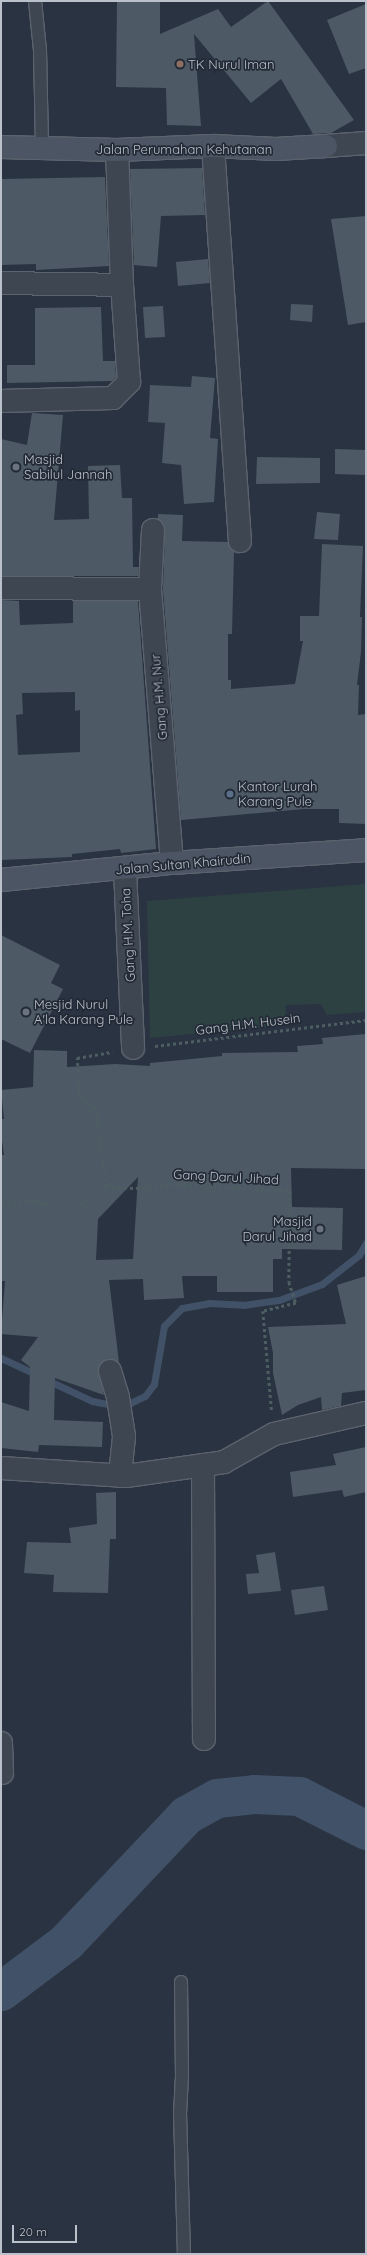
<!DOCTYPE html>
<html>
<head>
<meta charset="utf-8">
<style>
  body { margin:0 }
  #map { position:relative; width:367px; height:2255px; overflow:hidden; background:#2a3341; font-family:Quicksand,sans-serif }
  div>[style] { position:absolute }
  .green>* { inset:0; background:#2d4143 }
  .stream>* { height:7px; margin:-3.5px; padding:0 3.5px; transform-origin:3.5px; border-radius:3.5px; background:#415168 }
  .river>* { height:39px; margin:-19.5px; padding:0 19.5px; transform-origin:19.5px; border-radius:19.5px; background:#415168 }
  .building>* { inset:0; background:#4e5966 }
  .path>* { height:2.5px; margin-top:-1.25px; transform-origin:0; background:repeating-linear-gradient(90deg,#4c5e61 0 3px,transparent 0 6px) }
  .roads { filter:drop-shadow(1px 0 #5c636e) drop-shadow(-1px 0 #5c636e) drop-shadow(0 1px #5c636e) drop-shadow(0 -1px #5c636e) }
  .lane>* { height:12px; margin:-6px; padding:0 6px; transform-origin:6px; border-radius:6px; background:#3e4651 }
  .street>* { height:22px; margin:-11px; padding:0 11px; transform-origin:11px; border-radius:11px; background:#3e4651 }
  .secondary>* { height:22px; margin:-11px; padding:0 11px; transform-origin:11px; border-radius:11px; background:#4c5563 }
  .dots>* { width:11px; height:11px; translate:-50% -50%; box-sizing:border-box; border:2px solid #222a36; border-radius:50% }
  span { translate:-50% -50%; white-space:nowrap; text-align:center; line-height:1.15; -webkit-text-stroke:3.5px #222a36; paint-order:stroke }
  .poi-label { font-size:13px; color:#bbc1cb }
  .left { translate:0 -50%; text-align:left }
  .right { translate:-100% -50%; text-align:right }
  .street-label { font-size:13px; color:#bbc1cb }
  .frame { position:absolute; inset:0; border:2px solid #bbc1cb; pointer-events:none }
  .scale { position:absolute; left:12px; top:2225px; width:65px; height:18px; box-sizing:border-box; border:2px solid #bbc1cb; border-top:0; padding-left:5px; font-size:12px; line-height:14px; white-space:nowrap; color:#bbc1cb; -webkit-text-stroke:3px #222a36; paint-order:stroke }
</style>
</head>
<body>
<div id="map">
  <div class="green">
    <i style="clip-path:polygon(366px 884px,366px 1012px,327px 1015px,321px 1004px,286px 1005px,285px 1025px,150px 1038px,147px 901px)"></i>
  </div>
  <div class="stream">
    <i style="left:1px;top:1358px;width:40px;rotate:25deg"></i>
    <i style="left:47px;top:1380px;width:50px;rotate:25deg"></i>
    <i style="left:92px;top:1401px;width:31px;rotate:11deg"></i>
    <i style="left:122px;top:1407px;width:25px;rotate:-26deg"></i>
    <i style="left:145px;top:1396px;width:15px;rotate:-53deg"></i>
    <i style="left:154px;top:1384px;width:59px;rotate:-80.2deg"></i>
    <i style="left:164px;top:1326px;width:25px;rotate:-45deg"></i>
    <i style="left:182px;top:1308px;width:27px;rotate:-10deg"></i>
    <i style="left:209px;top:1303px;width:34px;rotate:3deg"></i>
    <i style="left:243px;top:1305px;width:36px;rotate:-8deg"></i>
    <i style="left:279px;top:1300px;width:46px;rotate:-20.4deg"></i>
    <i style="left:322px;top:1284px;width:47px;rotate:-38.1deg"></i>
    <i style="left:359px;top:1255px;width:14px;rotate:-60deg"></i>
  </div>
  <div class="river">
    <i style="left:1px;top:1991px;width:81px;rotate:-37deg"></i>
    <i style="left:66px;top:1942px;width:175px;rotate:-46.6deg"></i>
    <i style="left:186px;top:1815px;width:35px;rotate:-29deg"></i>
    <i style="left:217px;top:1798px;width:37px;rotate:-6deg"></i>
    <i style="left:254px;top:1794px;width:45px;rotate:2.5deg"></i>
    <i style="left:299px;top:1796px;width:75px;rotate:26.9deg"></i>
  </div>
  <div class="building">
    <i style="clip-path:polygon(117px 1px,160px 1px,160px 34px,218px 9px,231px 27px,268px 1px,354px 120px,331px 133px,313px 134px,281px 79px,251px 103px,194px 34px,201px 126px,167px 125px,166px 88px,116px 87px)"></i>
    <i style="clip-path:polygon(366px 4px,366px 68px,349px 74px,327px 20px)"></i>
    <i style="clip-path:polygon(202px 168px,205px 215px,161px 216px,157px 267px,134px 265px,130px 169px)"></i>
    <i style="clip-path:polygon(105px 177px,109px 266px,36px 270px,36px 264px,1px 265px,1px 179px)"></i>
    <i style="clip-path:polygon(366px 216px,366px 322px,348px 325px,331px 219px)"></i>
    <i style="clip-path:polygon(208px 259px,210px 283px,178px 286px,176px 262px)"></i>
    <i style="clip-path:polygon(291px 304px,313px 305px,312px 322px,290px 320px)"></i>
    <i style="clip-path:polygon(163px 306px,165px 337px,145px 338px,143px 307px)"></i>
    <i style="clip-path:polygon(101px 307px,103px 361px,115px 361px,116px 377px,112px 381px,7px 383px,7px 365px,35px 365px,35px 308px)"></i>
    <i style="clip-path:polygon(192px 376px,215px 378px,210px 438px,218px 439px,214px 502px,184px 504px,181px 465px,162px 463px,165px 423px,148px 422px,150px 385px,191px 387px)"></i>
    <i style="clip-path:polygon(32px 413px,63px 415px,54px 520px,89px 519px,88px 466px,120px 465px,122px 498px,132px 498px,133px 567px,139px 567px,138px 576px,1px 576px,1px 439px,27px 445px)"></i>
    <i style="clip-path:polygon(335px 449px,366px 450px,366px 475px,335px 474px)"></i>
    <i style="clip-path:polygon(257px 457px,320px 458px,320px 483px,256px 484px)"></i>
    <i style="clip-path:polygon(317px 512px,340px 514px,338px 540px,314px 539px)"></i>
    <i style="clip-path:polygon(158px 514px,183px 515px,182px 541px,228px 542px,234px 552px,232px 634px,228px 634px,228px 680px,231px 680px,231px 689px,295px 684px,303px 641px,300px 641px,300px 616px,319px 616px,322px 544px,363px 546px,360px 617px,362px 617px,361px 652px,357px 685px,359px 685px,358px 715px,366px 714px,366px 824px,339px 823px,339px 809px,304px 809px,181px 820px,163px 589px,165px 531px,164px 524px,158px 519px)"></i>
    <i style="clip-path:polygon(evenodd,1px 600px,19px 601px,20px 625px,73px 623px,73px 601px,138px 601px,156px 849px,121px 853px,120px 849px,72px 854px,72px 857px,1px 860px,1px 600px,75px 692px,75px 711px,80px 710px,80px 752px,18px 755px,16px 715px,23px 714px,22px 693px,75px 692px)"></i>
    <i style="clip-path:polygon(1px 935px,60px 965px,51px 983px,63px 989px,30px 1053px,1px 1039px)"></i>
    <i style="clip-path:polygon(evenodd,366px 1034px,366px 1169px,291px 1168px,292px 1207px,343px 1208px,342px 1250px,282px 1249px,282px 1259px,273px 1259px,273px 1292px,217px 1292px,217px 1276px,182px 1276px,184px 1298px,144px 1300px,143px 1279px,109px 1280px,119px 1362px,107px 1359px,98px 1368px,104px 1395px,55px 1378px,54px 1420px,103px 1422px,102px 1447px,39px 1445px,38px 1452px,1px 1448px,1px 1402px,29px 1411px,30px 1367px,21px 1360px,38px 1337px,1px 1334px,5px 1281px,2px 1281px,1px 1237px,1px 1155px,4px 1155px,1px 1133px,1px 1119px,4px 1119px,1px 1090px,33px 1087px,34px 1050px,67px 1051px,67px 1067px,115px 1064px,150px 1066px,150px 1063px,222px 1056px,222px 1053px,298px 1052px,297px 1046px,323px 1044px,322px 1038px,366px 1034px,138px 1177px,133px 1259px,96px 1260px,98px 1219px,138px 1177px)"></i>
    <i style="clip-path:polygon(366px 1276px,366px 1390px,342px 1393px,341px 1406px,322px 1410px,321px 1397px,298px 1405px,282px 1415px,273px 1373px,273px 1353px,268px 1327px,346px 1324px,337px 1285px)"></i>
    <i style="clip-path:polygon(366px 1447px,366px 1492px,344px 1497px,342px 1490px,293px 1497px,290px 1472px,336px 1465px,333px 1454px)"></i>
    <i style="clip-path:polygon(116px 1492px,116px 1539px,110px 1539px,108px 1593px,53px 1592px,54px 1575px,24px 1573px,27px 1542px,71px 1543px,69px 1528px,97px 1524px,96px 1493px)"></i>
    <i style="clip-path:polygon(275px 1552px,281px 1591px,248px 1594px,246px 1574px,259px 1573px,256px 1555px)"></i>
    <i style="clip-path:polygon(324px 1586px,328px 1610px,295px 1615px,291px 1590px)"></i>
  </div>
  <div class="path">
    <i style="left:155px;top:1046px;width:213px;rotate:-7deg"></i>
    <i style="left:106px;top:1187px;width:79px;rotate:-97.3deg"></i>
    <i style="left:96px;top:1109px;width:21px;rotate:-143deg"></i>
    <i style="left:79px;top:1096px;width:38px;rotate:-93deg"></i>
    <i style="left:77px;top:1058px;width:36px;rotate:-10deg"></i>
    <i style="left:1px;top:1203px;width:32px;rotate:-4deg"></i>
    <i style="left:33px;top:1201px;width:17px;rotate:13deg"></i>
    <i style="left:50px;top:1205px;width:32px"></i>
    <i style="left:82px;top:1205px;width:30px;rotate:-37deg"></i>
    <i style="left:106px;top:1187px;width:30px;rotate:2deg"></i>
    <i style="left:136px;top:1188px;width:35px;rotate:-7deg"></i>
    <i style="left:171px;top:1184px;width:119px;rotate:3.4deg"></i>
    <i style="left:290px;top:1191px;width:91px;rotate:90.6deg"></i>
    <i style="left:289px;top:1282px;width:22px;rotate:72deg"></i>
    <i style="left:296px;top:1303px;width:34px;rotate:166deg"></i>
    <i style="left:263px;top:1311px;width:102px;rotate:85deg"></i>
  </div>
  <div class="roads">
    <div class="lane">
      <i style="left:35px;top:1px;width:49px;rotate:84.2deg"></i>
      <i style="left:40px;top:50px;width:97px;rotate:88.8deg"></i>
      <i style="left:181px;top:1982px;width:94px;rotate:89.4deg"></i>
      <i style="left:182px;top:2076px;width:36px;rotate:93deg"></i>
      <i style="left:180px;top:2112px;width:142px;rotate:88.4deg"></i>
    </div>
    <div class="street">
      <i style="left:213px;top:146px;width:396px;rotate:86.1deg"></i>
      <i style="left:326px;top:146px;width:40px;rotate:-4.3deg"></i>
      <i style="left:1px;top:283px;width:121px;rotate:0.9deg"></i>
      <i style="left:1px;top:401px;width:112px;rotate:-1.5deg"></i>
      <i style="left:113px;top:398px;width:23px;rotate:-45deg"></i>
      <i style="left:129px;top:382px;width:97px;rotate:-94.1deg"></i>
      <i style="left:122px;top:285px;width:135px;rotate:-92.1deg"></i>
      <i style="left:153px;top:530px;width:59px;rotate:92.9deg"></i>
      <i style="left:150px;top:589px;width:275px;rotate:85.4deg"></i>
      <i style="left:1px;top:588px;width:149px;rotate:0.4deg"></i>
      <i style="left:125px;top:870px;width:178px;rotate:87.4deg"></i>
      <i style="left:110px;top:1371px;width:28px;rotate:73deg"></i>
      <i style="left:118px;top:1398px;width:39px;rotate:81deg"></i>
      <i style="left:124px;top:1437px;width:39px;rotate:96deg"></i>
      <i style="left:203px;top:1465px;width:274px;rotate:89.8deg"></i>
      <i style="left:1px;top:1468px;width:125px;rotate:3.7deg"></i>
      <i style="left:126px;top:1476px;width:99px;rotate:-8.1deg"></i>
      <i style="left:224px;top:1462px;width:57px;rotate:-29.2deg"></i>
      <i style="left:274px;top:1434px;width:94px;rotate:-12.9deg"></i>
      <i style="left:1px;top:1743px;width:30px;rotate:88deg"></i>
    </div>
    <div class="secondary">
      <i style="left:1px;top:147px;width:116px;rotate:1.5deg"></i>
      <i style="left:117px;top:150px;width:96px;rotate:-2.4deg"></i>
      <i style="left:213px;top:146px;width:63px;rotate:2.7deg"></i>
      <i style="left:276px;top:149px;width:50px;rotate:-3.4deg"></i>
      <i style="left:1px;top:880px;width:172px;rotate:-5.7deg"></i>
      <i style="left:172px;top:863px;width:194px;rotate:-3.8deg"></i>
    </div>
  </div>
  <div class="dots">
    <i style="left:180px;top:64px;background:#8d6e63"></i>
    <i style="left:16px;top:467px;background:#6b7280"></i>
    <i style="left:230px;top:794px;background:#5c6f8a"></i>
    <i style="left:26px;top:1012px;background:#6b7280"></i>
    <i style="left:320px;top:1229px;background:#6b7280"></i>
  </div>
  <div class="poi-label">
    <span class="left" style="left:188px;top:64px">TK Nurul Iman</span>
    <span class="left" style="left:24px;top:467px">Masjid<br>Sabilul Jannah</span>
    <span class="left" style="left:238px;top:794px">Kantor Lurah<br>Karang Pule</span>
    <span class="left" style="left:34px;top:1012px">Mesjid Nurul<br>A'la Karang Pule</span>
    <span class="right" style="left:312px;top:1229px">Masjid<br>Darul Jihad</span>
  </div>
  <div class="street-label">
    <span style="left:184px;top:149px">Jalan Perumahan Kehutanan</span>
    <span style="left:159px;top:697px;rotate:-95deg">Gang H.M. Nur</span>
    <span style="left:183px;top:864px;rotate:-5deg">Jalan Sultan Khairudin</span>
    <span style="left:128px;top:935px;rotate:-93deg">Gang H.M. Toha</span>
    <span style="left:248px;top:1024px;rotate:-7deg">Gang H.M. Husein</span>
    <span style="left:226px;top:1177px;rotate:3deg">Gang Darul Jihad</span>
  </div>
  <div class="frame"></div>
  <div class="scale">20 m</div>
</div>
</body>
</html>
